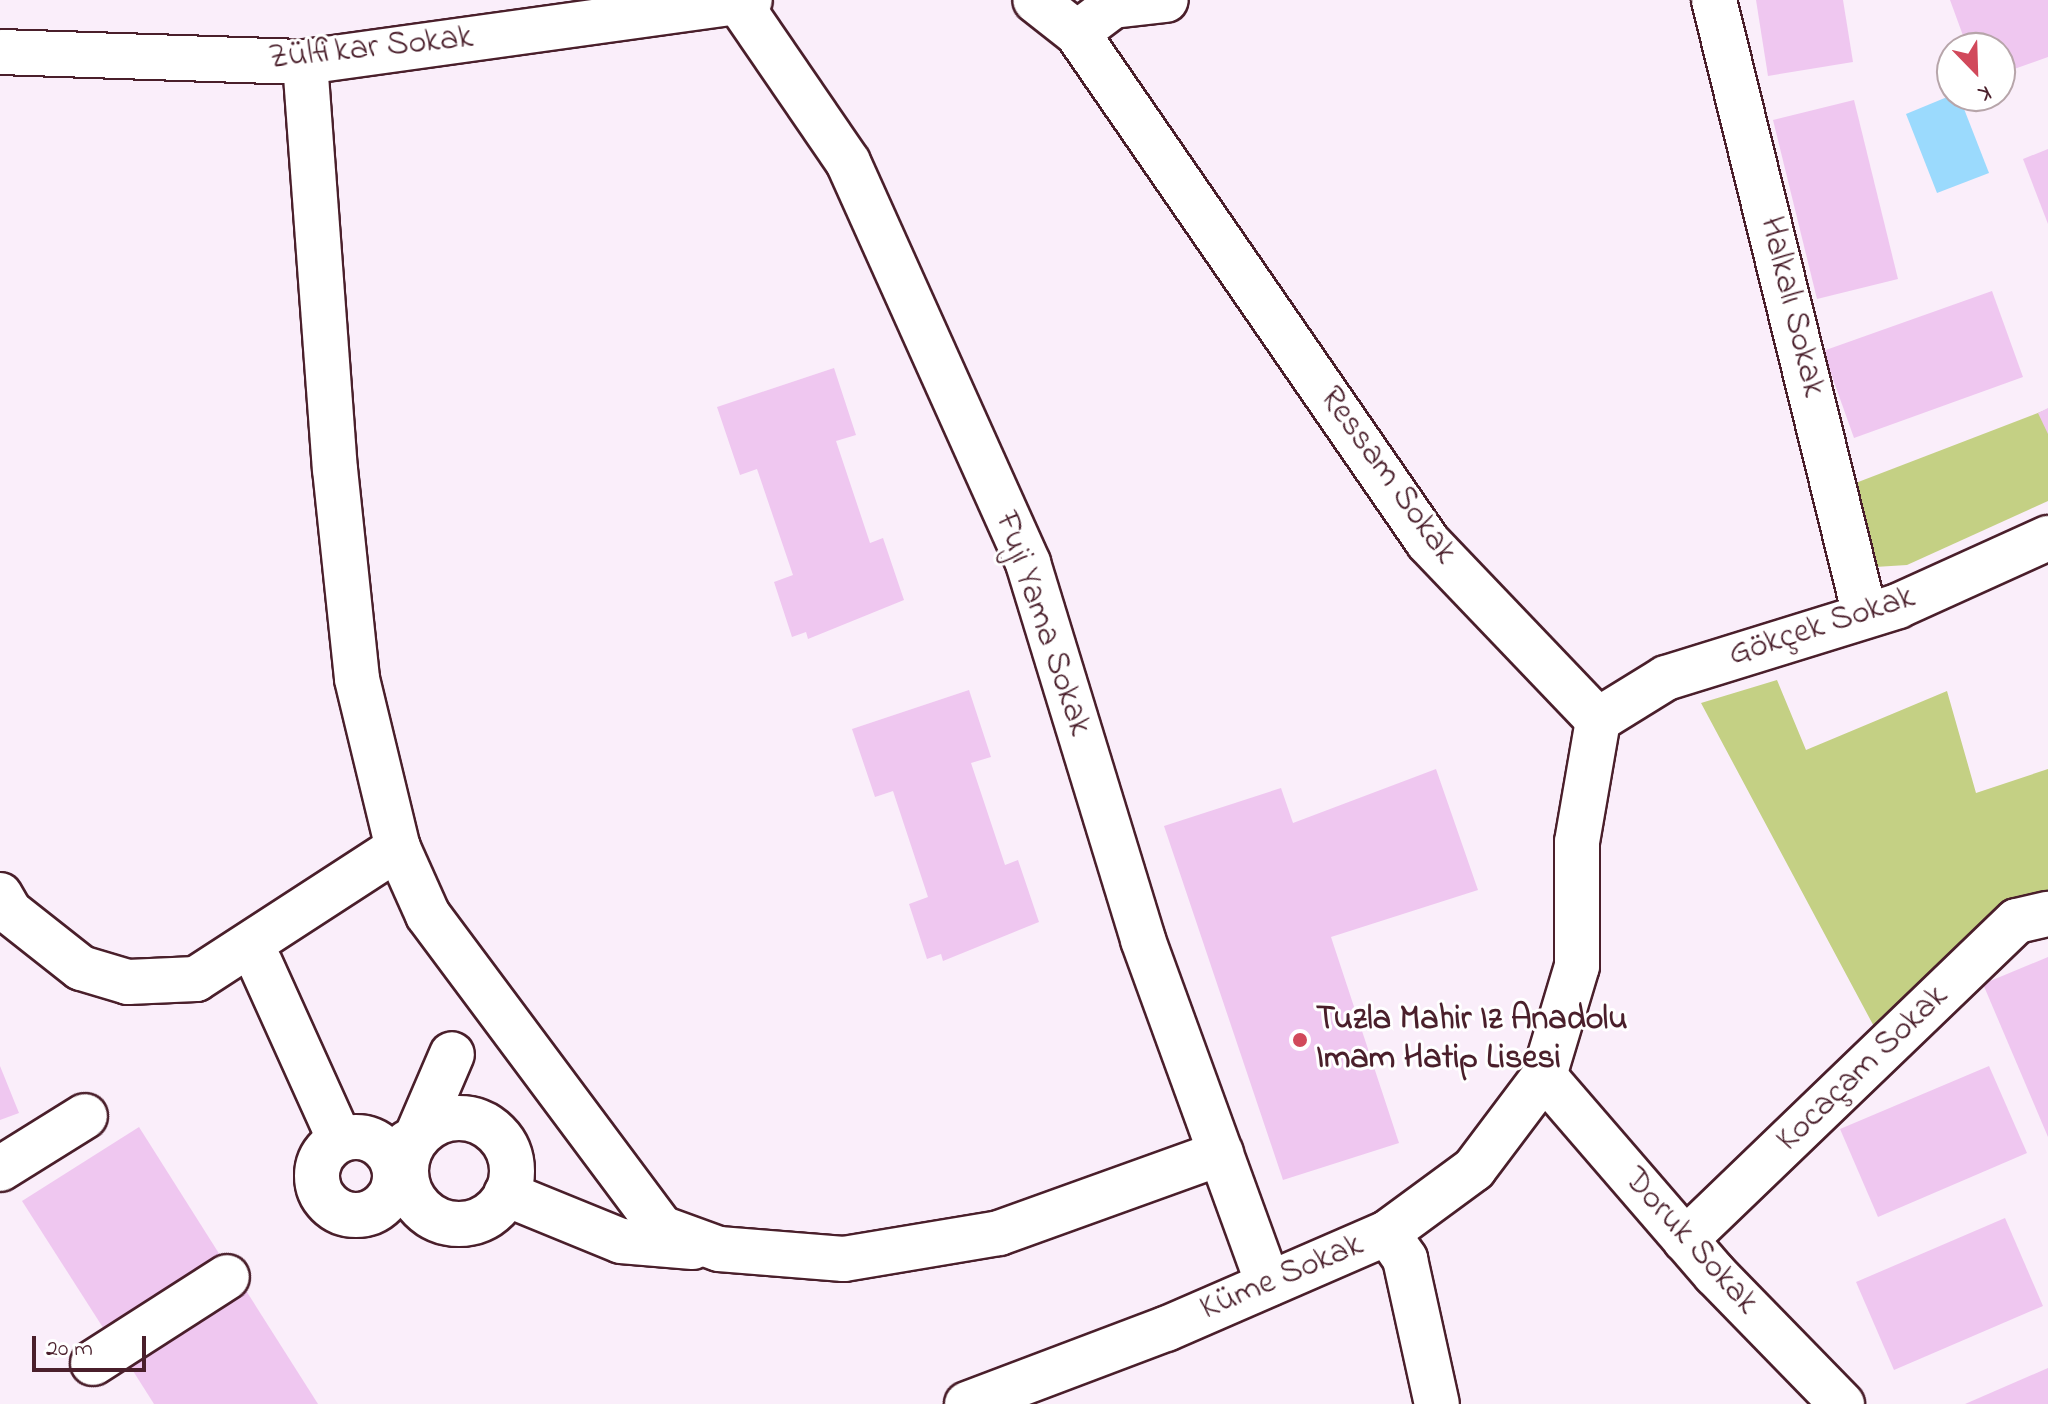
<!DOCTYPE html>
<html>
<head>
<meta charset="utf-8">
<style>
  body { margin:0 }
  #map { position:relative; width:2048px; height:1404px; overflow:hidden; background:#faeefa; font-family:"Indie Flower",sans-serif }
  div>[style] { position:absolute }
  .green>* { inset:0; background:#c4d084 }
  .water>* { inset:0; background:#9bdafd }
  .building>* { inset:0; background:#efc7f0 }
  .roads { filter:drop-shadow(2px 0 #4a1f2b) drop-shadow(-2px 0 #4a1f2b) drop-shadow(0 2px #4a1f2b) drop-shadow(0 -2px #4a1f2b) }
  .minor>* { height:44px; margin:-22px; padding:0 22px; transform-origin:22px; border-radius:22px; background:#fff }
  .minor>.ring { margin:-22px; padding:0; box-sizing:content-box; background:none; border:44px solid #fff; border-radius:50% }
  .dots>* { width:22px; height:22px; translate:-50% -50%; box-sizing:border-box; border:4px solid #fff; border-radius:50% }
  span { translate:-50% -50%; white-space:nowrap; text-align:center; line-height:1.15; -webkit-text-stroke:6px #fff; paint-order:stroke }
  .street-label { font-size:34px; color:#4a1f2b }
  .poi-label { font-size:34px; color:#4a1f2b; font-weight:700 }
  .left { translate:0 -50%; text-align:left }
  .north { position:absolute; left:1936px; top:32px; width:80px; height:80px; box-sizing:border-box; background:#fff; border:2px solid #b7a5aa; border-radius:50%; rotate:157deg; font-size:22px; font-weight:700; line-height:32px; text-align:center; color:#4a1f2b }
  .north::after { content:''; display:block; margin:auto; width:28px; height:36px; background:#d1495b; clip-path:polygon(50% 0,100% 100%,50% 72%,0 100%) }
  .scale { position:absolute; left:32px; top:1336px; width:114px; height:36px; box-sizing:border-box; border:4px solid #4a1f2b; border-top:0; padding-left:10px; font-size:24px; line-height:28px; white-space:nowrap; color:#4a1f2b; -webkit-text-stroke:6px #fff; paint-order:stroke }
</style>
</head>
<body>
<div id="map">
  <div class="green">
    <i style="clip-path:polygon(2048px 409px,2048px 501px,1907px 565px,1875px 567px,1853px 484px)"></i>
    <i style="clip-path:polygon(1777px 680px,1806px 750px,1947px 691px,1976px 793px,2048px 769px,2048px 895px,1878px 1034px,1701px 703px)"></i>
  </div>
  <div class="water">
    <i style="clip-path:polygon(1952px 95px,1959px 96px,1989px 173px,1937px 193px,1906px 114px)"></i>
  </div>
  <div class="building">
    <i style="clip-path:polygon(1756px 0,1843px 0,1853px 62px,1768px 76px)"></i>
    <i style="clip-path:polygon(1950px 0,2048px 0,2048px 57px,2000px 74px,2000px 48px,1988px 48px,1983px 34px,1965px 41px)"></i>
    <i style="clip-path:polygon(1854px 100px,1898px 279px,1817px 299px,1773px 120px)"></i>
    <i style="clip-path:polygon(2048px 149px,2048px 224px,2023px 159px)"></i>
    <i style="clip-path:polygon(1992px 291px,2023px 377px,1854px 438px,1823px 351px)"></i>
    <i style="clip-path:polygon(834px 368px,856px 435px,836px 441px,870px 543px,883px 538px,904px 600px,808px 639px,806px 632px,792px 637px,774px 582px,793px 575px,757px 469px,740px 475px,717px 407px)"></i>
    <i style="clip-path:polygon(2048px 408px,2048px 434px,2038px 413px)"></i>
    <i style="clip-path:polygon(969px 690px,991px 757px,971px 763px,1005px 865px,1018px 860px,1039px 922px,943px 961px,941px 954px,927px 959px,909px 904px,928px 897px,893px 791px,875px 797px,852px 729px)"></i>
    <i style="clip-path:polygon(1436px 769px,1478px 890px,1331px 937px,1399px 1143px,1283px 1180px,1164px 826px,1281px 788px,1293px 823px)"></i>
    <i style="clip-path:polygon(2048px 957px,2048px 1137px,1983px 984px)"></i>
    <i style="clip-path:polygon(0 1066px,19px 1113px,0 1120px)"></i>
    <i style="clip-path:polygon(1989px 1066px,2027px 1153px,1878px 1217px,1840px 1129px)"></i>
    <i style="clip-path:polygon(139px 1127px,225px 1263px,109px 1337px,22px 1201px)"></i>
    <i style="clip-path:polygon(2005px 1218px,2043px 1306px,1894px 1370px,1856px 1282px)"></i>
    <i style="clip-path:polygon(245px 1289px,318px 1404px,154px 1404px,128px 1363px)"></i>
    <i style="clip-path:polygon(2048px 1368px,2048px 1404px,1965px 1404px)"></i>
  </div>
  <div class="roads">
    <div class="minor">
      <i style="left:737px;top:0;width:196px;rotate:55.6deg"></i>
      <i style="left:848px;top:162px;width:440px;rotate:65.8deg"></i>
      <i style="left:1028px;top:563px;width:394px;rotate:73deg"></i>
      <i style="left:1143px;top:940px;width:366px;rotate:70deg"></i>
      <i style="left:1714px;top:0;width:633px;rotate:76.21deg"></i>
      <i style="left:1077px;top:33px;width:45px;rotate:-36.9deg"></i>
      <i style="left:1113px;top:6px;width:53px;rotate:-6.5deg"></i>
      <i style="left:0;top:52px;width:305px;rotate:1.9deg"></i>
      <i style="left:305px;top:62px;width:449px;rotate:-7.9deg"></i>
      <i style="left:305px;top:62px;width:408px;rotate:85.8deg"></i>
      <i style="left:335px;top:469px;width:211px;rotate:84deg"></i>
      <i style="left:357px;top:679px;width:174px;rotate:76.4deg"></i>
      <i style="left:398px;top:848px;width:73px;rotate:65.9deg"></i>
      <i style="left:428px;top:915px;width:390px;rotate:53.3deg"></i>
      <i style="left:661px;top:1228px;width:62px;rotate:19.9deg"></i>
      <i style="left:719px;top:1249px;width:125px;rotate:4.6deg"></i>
      <i style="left:844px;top:1259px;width:157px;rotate:-9.5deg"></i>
      <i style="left:999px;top:1233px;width:236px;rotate:-19.8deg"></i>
      <i style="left:1598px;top:720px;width:80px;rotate:-31.7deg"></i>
      <i style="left:1666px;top:678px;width:243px;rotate:-17.2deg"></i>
      <i style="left:1898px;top:606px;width:165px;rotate:-24.4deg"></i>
      <i style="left:0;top:895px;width:20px;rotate:60deg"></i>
      <i style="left:10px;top:912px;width:90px;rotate:38.3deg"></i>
      <i style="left:81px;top:968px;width:49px;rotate:16.6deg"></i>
      <i style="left:128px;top:982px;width:68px;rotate:-2.5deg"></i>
      <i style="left:196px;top:979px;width:241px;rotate:-33deg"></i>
      <i style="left:260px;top:963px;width:194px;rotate:65.7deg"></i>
      <i style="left:1544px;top:1076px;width:262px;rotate:49.2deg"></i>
      <i style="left:1715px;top:1274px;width:182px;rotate:45.7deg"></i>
      <i class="ring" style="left:406px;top:1118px;width:62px;height:62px"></i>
      <i class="ring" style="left:317px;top:1137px;width:34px;height:34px"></i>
      <i style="left:407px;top:1143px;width:10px;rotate:-29deg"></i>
      <i style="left:416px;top:1138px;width:91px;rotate:-66.8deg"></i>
      <i style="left:0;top:1169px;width:100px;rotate:-31.9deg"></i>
      <i style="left:506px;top:1194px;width:124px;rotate:22.2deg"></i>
      <i style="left:621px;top:1241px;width:72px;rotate:4.8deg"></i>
      <i style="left:1387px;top:1233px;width:32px;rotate:55deg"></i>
      <i style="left:1405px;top:1259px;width:148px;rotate:77.6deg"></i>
      <i style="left:1685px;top:1240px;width:460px;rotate:-43.9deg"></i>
      <i style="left:2017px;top:921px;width:32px;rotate:-13deg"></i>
      <i style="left:93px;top:1363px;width:159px;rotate:-32.7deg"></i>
      <i style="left:967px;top:1404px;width:213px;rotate:-20.7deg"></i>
      <i style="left:1166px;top:1329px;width:241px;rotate:-23.5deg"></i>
      <i style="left:1387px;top:1233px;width:108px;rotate:-36.3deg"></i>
      <i style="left:1474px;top:1169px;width:116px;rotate:-53deg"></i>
      <i style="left:1544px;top:1076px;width:115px;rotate:-73.3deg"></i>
      <i style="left:1577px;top:966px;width:124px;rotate:-90deg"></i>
      <i style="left:1577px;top:842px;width:124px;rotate:-80.2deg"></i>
      <i style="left:1598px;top:720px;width:246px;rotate:-133.7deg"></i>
      <i style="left:1428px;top:542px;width:618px;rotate:-124.59deg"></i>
      <i style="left:1077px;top:33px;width:53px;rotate:-141.8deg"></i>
    </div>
  </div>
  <div class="dots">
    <i style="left:1300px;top:1040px;background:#d1495b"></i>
  </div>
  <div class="street-label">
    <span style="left:371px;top:49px;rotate:-6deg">Zülfikar Sokak</span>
    <span style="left:1791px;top:307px;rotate:76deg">Halkalı Sokak</span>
    <span style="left:1387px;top:476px;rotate:54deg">Ressam Sokak</span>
    <span style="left:1042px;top:624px;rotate:71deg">Fuji Yama Sokak</span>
    <span style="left:1822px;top:627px;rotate:-18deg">Gökçek Sokak</span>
    <span style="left:1863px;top:1069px;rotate:-44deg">Kocaçam Sokak</span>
    <span style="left:1690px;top:1242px;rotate:48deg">Doruk Sokak</span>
    <span style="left:1282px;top:1278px;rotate:-23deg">Küme Sokak</span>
  </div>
  <div class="poi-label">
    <span class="left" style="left:1316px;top:1040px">Tuzla Mahir Iz Anadolu<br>Imam Hatip Lisesi</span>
  </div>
  <div class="north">K</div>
  <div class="scale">20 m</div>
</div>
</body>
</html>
